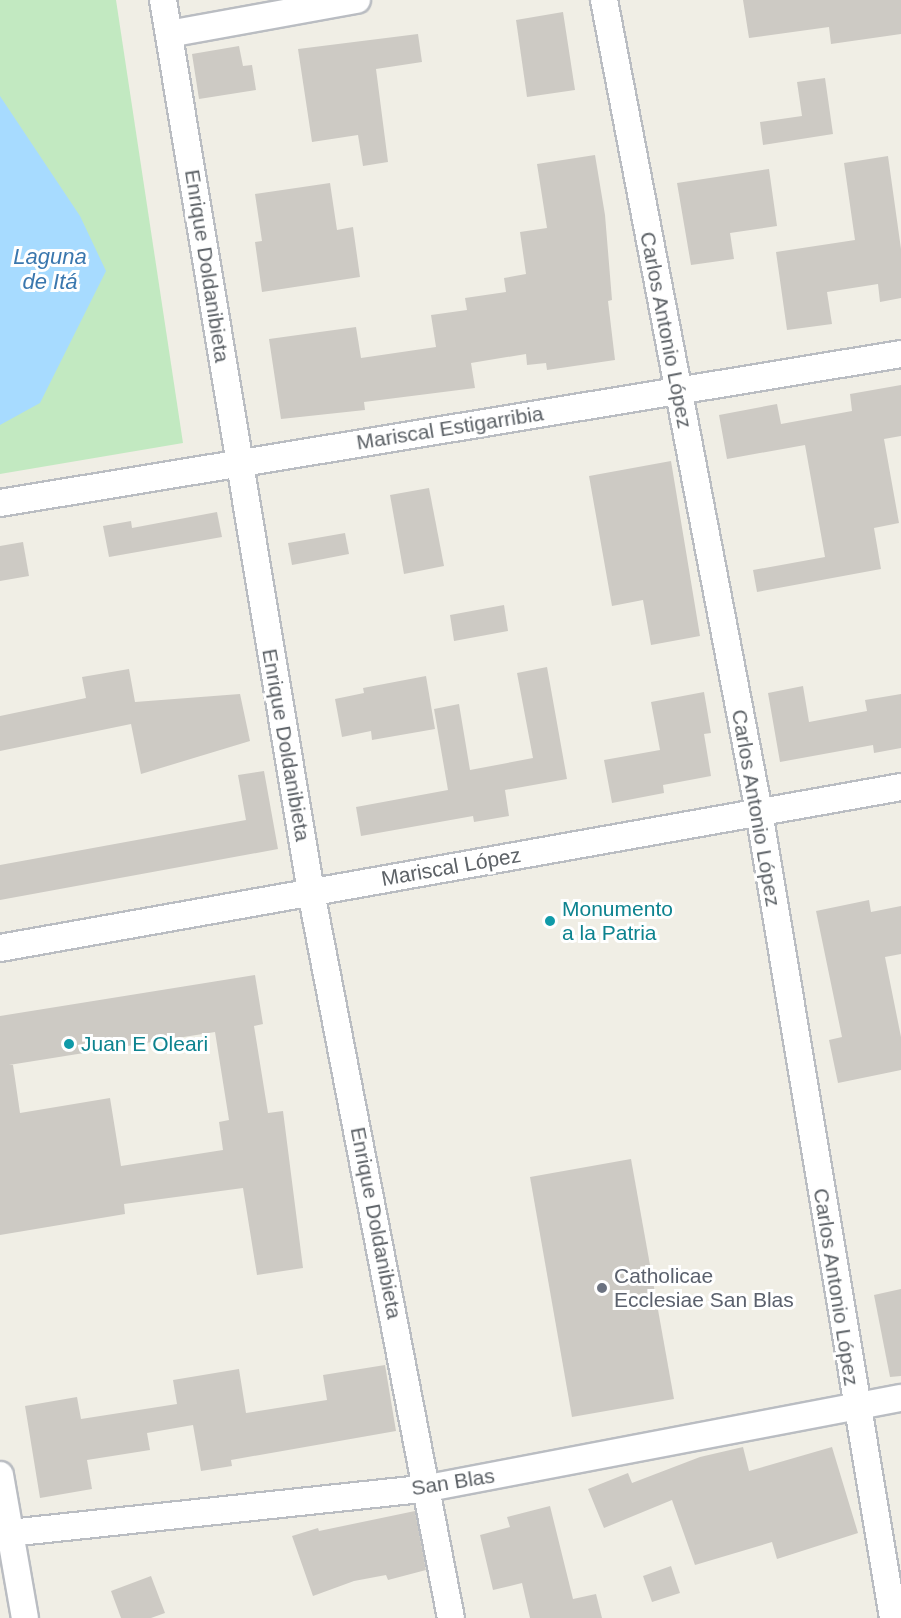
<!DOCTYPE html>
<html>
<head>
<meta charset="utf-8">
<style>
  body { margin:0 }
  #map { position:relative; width:901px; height:1618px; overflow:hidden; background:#f0eee5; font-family:Helvetica,sans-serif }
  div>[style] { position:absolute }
  .green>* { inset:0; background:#c2e9c1 }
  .water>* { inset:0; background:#a7dbff }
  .building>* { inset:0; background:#cdcac4 }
  .roads { filter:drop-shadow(2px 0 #babdc2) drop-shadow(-2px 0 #babdc2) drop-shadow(0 2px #babdc2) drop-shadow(0 -2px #babdc2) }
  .street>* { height:26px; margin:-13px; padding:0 13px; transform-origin:13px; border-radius:13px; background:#fff }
  .dots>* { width:16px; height:16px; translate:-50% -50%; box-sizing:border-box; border:3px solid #fff; border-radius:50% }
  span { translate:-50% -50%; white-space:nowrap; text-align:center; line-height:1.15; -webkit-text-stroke:6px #fff; paint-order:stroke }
  .street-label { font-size:21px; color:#5d6267 }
  .culture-label { font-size:21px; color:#0d838f }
  .left { translate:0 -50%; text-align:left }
  .worship-label { font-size:21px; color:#5b616d }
  .water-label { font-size:22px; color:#3a77ae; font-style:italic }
</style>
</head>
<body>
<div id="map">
  <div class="green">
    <i style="clip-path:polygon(0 0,116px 0,183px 443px,0 474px)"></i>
  </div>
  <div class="water">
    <i style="clip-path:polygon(0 96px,80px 216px,106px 271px,40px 403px,0 425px)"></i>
  </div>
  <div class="building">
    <i style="clip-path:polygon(743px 0,901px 0,901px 34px,831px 44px,829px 27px,749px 38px)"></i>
    <i style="clip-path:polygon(563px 12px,575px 90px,527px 97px,516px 20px)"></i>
    <i style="clip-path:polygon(418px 34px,422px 62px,376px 69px,388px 162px,363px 166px,358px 135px,312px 142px,298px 49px)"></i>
    <i style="clip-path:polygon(239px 46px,243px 66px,252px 65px,256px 90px,199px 99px,192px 54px)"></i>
    <i style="clip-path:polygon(825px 78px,833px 134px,763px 145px,760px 122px,802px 116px,797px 82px)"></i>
    <i style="clip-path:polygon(595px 155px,605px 215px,612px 300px,608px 301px,615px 360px,547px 370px,546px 363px,527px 365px,526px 354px,471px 363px,475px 388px,364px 402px,365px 410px,281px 419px,269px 339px,356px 327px,361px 358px,436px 347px,431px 315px,467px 310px,465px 298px,506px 292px,504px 278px,526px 274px,520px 232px,547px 228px,537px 164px)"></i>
    <i style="clip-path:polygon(888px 156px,901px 249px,901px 298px,880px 302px,878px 284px,827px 292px,832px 324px,787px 330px,776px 252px,855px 240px,844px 163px)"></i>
    <i style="clip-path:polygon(769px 169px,777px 226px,730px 233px,734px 259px,691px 265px,677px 183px)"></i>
    <i style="clip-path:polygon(330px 183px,337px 230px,353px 227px,360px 277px,262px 292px,255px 242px,262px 241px,255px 194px)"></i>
    <i style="clip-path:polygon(901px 385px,901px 436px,884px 439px,899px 523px,874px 528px,881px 569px,757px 592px,753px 570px,825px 557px,805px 445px,727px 459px,719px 415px,777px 404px,781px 424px,852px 411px,850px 394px)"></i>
    <i style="clip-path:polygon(671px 461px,700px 636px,651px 645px,643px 600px,612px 606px,589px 476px)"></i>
    <i style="clip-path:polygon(429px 488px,444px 566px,404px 574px,390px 495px)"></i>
    <i style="clip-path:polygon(217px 512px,222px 537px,109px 557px,103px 526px,131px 521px,132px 528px)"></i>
    <i style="clip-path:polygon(345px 533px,349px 554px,292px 565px,288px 543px)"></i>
    <i style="clip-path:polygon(23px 542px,29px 576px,0 581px,0 546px)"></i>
    <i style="clip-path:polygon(504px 605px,508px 631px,454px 641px,450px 615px)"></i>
    <i style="clip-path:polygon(547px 667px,567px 779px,505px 790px,509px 816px,474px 822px,473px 816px,361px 836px,356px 807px,448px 790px,434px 709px,459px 704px,470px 770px,533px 758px,517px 673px)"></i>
    <i style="clip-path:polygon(129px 669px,135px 702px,240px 694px,250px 741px,141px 774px,131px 724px,0 751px,0 716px,86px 698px,82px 677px)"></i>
    <i style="clip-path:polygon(426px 676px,435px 729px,372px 740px,371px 731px,342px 737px,335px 699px,364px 693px,363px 688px)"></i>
    <i style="clip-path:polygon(803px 686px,809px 722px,867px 711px,865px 700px,901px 694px,901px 748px,874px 753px,873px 745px,780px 762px,768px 693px)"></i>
    <i style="clip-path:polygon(704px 692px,711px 733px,704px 734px,711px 776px,663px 785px,664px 793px,612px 803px,604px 760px,660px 750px,651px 702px)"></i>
    <i style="clip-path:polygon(264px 771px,278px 849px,0 900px,0 865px,246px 820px,238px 775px)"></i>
    <i style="clip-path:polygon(869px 900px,871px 912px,901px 906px,901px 954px,885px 957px,901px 1037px,901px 1070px,838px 1083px,829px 1040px,842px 1037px,816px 911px)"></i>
    <i style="clip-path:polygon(evenodd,255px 975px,263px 1024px,254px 1026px,268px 1113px,283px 1111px,303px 1268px,257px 1275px,243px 1188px,124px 1204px,125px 1214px,0 1235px,0 1016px,255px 975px,215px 1032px,229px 1120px,219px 1122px,223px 1150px,121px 1166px,110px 1098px,20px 1113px,13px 1065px,9px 1065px,215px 1032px)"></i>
    <i style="clip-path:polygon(631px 1159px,674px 1399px,572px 1417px,530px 1177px)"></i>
    <i style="clip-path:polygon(901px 1289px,901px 1376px,890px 1377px,874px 1295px)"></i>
    <i style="clip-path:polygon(385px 1365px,396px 1431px,231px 1460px,232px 1466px,201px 1471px,193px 1425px,147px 1433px,150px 1450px,87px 1460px,92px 1489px,40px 1498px,25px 1406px,77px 1397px,81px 1419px,177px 1404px,173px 1380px,239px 1369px,246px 1413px,327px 1400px,323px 1375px)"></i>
    <i style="clip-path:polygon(743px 1447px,749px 1471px,832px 1447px,858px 1533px,777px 1559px,772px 1542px,695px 1565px,672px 1500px,604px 1528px,588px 1489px,628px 1473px,632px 1483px,700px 1457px)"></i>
    <i style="clip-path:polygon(550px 1506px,573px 1599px,596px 1594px,602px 1618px,530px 1618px,522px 1583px,493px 1590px,480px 1535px,510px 1527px,507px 1517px)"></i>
    <i style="clip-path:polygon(415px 1511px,426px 1570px,388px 1580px,386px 1575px,354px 1581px,313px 1596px,292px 1536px,318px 1528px,319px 1531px)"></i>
    <i style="clip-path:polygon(671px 1566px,680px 1593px,652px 1602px,643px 1576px)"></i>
    <i style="clip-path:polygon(151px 1576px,165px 1613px,151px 1618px,121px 1618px,111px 1591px)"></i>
  </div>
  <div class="roads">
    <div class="street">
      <i style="left:163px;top:0;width:904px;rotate:80.58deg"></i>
      <i style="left:311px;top:892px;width:739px;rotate:79.09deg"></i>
      <i style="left:604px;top:0;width:827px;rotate:79.19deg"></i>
      <i style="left:759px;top:812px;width:817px;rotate:80.56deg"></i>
      <i style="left:169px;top:34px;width:191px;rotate:-10.3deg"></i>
      <i style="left:0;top:503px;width:913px;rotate:-9.39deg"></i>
      <i style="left:0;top:948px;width:915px;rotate:-10.13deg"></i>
      <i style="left:0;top:1475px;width:145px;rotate:80.1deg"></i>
      <i style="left:0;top:1534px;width:430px;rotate:-6.1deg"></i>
      <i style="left:428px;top:1488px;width:481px;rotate:-10.8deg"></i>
    </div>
  </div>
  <div class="dots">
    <i style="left:550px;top:921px;background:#0f9aa8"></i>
    <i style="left:69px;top:1044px;background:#0f9aa8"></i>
    <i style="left:602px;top:1288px;background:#6b7280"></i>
  </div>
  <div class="street-label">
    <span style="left:207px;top:266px;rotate:81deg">Enrique Doldanibieta</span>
    <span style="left:666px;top:330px;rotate:79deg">Carlos Antonio López</span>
    <span style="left:450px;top:428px;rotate:-9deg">Mariscal Estigarribia</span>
    <span style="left:286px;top:745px;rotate:80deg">Enrique Doldanibieta</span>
    <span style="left:756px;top:808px;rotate:80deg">Carlos Antonio López</span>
    <span style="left:451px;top:867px;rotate:-10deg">Mariscal López</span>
    <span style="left:376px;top:1223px;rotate:79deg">Enrique Doldanibieta</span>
    <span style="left:836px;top:1287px;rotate:81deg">Carlos Antonio López</span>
    <span style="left:453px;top:1482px;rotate:-9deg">San Blas</span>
  </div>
  <div class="culture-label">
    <span class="left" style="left:562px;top:921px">Monumento<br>a la Patria</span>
    <span class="left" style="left:81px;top:1044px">Juan E Oleari</span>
  </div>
  <div class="worship-label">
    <span class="left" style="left:614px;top:1288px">Catholicae<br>Ecclesiae San Blas</span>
  </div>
  <div class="water-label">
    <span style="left:50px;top:269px">Laguna<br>de Itá</span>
  </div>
</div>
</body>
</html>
